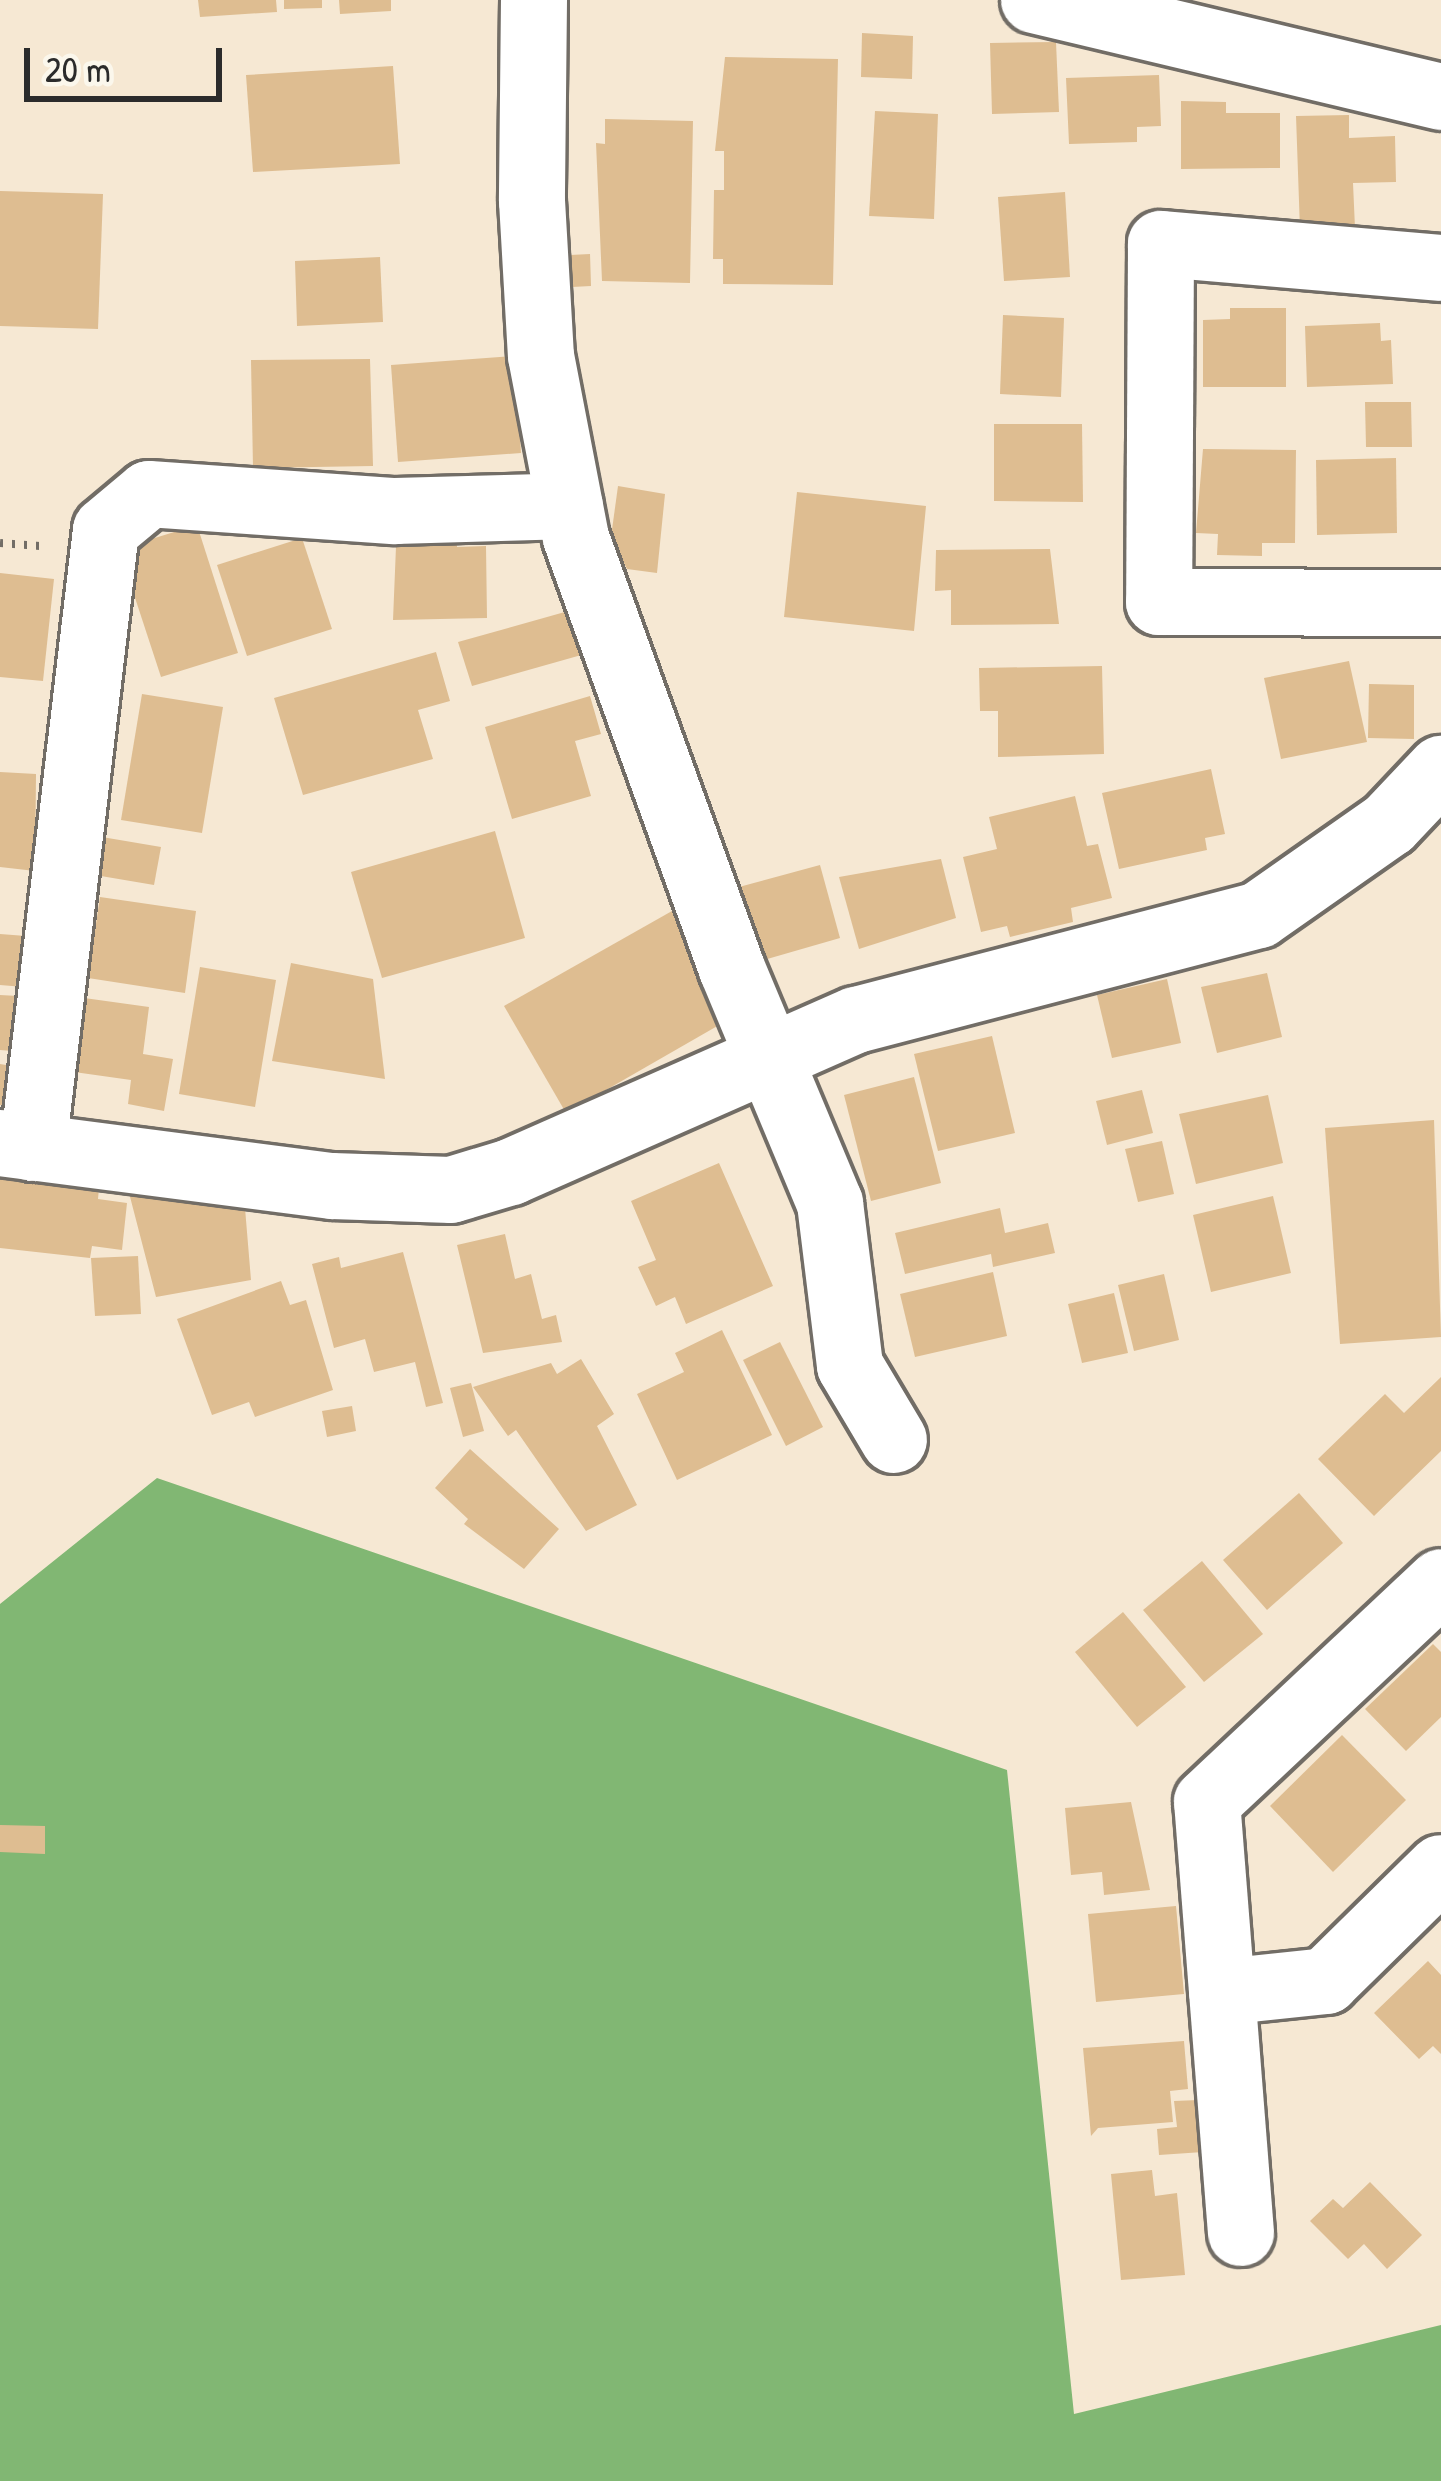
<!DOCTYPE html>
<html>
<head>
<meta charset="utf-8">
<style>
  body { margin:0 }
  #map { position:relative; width:1441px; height:2481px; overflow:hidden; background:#f6e8d3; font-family:"Patrick Hand",sans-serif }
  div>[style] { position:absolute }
  .forest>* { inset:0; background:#81b773 }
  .building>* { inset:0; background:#debd91 }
  .path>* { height:8px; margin-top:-4px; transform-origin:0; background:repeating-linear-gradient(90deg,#726d66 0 3px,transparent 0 12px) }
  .roads { filter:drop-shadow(3px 0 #726d66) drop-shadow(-3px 0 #726d66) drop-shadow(0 3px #726d66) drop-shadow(0 -3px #726d66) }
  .minor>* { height:66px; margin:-33px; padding:0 33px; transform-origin:33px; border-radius:33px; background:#fff }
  span { translate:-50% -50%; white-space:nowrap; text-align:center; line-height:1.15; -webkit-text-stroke:12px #fbf7ec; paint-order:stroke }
  .scale { position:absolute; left:24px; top:48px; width:198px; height:54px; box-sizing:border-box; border:6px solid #2b2b2b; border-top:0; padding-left:15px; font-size:36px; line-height:42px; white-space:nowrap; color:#2b2b2b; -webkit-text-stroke:9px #fbf7ec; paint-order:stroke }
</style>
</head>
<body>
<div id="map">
  <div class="forest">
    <i style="clip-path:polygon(157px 1478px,1007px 1770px,1074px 2414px,1441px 2325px,1441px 2481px,0 2481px,0 1604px)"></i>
  </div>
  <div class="building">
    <i style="clip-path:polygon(198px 0,276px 0,277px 12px,200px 17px)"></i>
    <i style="clip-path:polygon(284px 0,322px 0,322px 8px,284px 9px)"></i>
    <i style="clip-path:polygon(339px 0,391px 0,391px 11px,340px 14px)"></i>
    <i style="clip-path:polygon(862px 33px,913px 36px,912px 79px,861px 77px)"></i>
    <i style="clip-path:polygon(1056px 42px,1059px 112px,992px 114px,990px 43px)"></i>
    <i style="clip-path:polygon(725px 57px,838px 59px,833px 285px,723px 284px,723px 259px,713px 259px,714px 190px,724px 190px,724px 151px,715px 151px)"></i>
    <i style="clip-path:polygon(393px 66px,400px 164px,253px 172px,246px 75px)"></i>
    <i style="clip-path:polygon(1159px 75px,1161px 126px,1137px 127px,1137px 142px,1069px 144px,1066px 78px)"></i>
    <i style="clip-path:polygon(1181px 101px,1226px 102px,1226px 113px,1280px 113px,1280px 168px,1181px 169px)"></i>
    <i style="clip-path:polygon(875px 111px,938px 114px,934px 219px,869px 216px)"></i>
    <i style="clip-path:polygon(1349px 115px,1349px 138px,1395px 136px,1396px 182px,1353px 183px,1355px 228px,1300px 230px,1296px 116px)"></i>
    <i style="clip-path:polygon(605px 119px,693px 121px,690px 283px,602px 281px,596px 143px,605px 144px)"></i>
    <i style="clip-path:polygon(0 191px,103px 194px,98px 329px,0 326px)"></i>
    <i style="clip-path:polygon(1065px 192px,1070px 277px,1004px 281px,998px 197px)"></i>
    <i style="clip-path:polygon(590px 254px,591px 286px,572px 287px,570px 255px)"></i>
    <i style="clip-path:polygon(380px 257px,383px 322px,297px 326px,295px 261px)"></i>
    <i style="clip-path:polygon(1230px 308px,1286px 308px,1286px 387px,1203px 387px,1203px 320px,1230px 319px)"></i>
    <i style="clip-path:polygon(1003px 315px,1064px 318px,1061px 397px,1000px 394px)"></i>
    <i style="clip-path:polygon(1380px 323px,1381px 341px,1391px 340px,1393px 384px,1307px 387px,1305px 326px)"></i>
    <i style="clip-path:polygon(515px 356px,521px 453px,398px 462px,391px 365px)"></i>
    <i style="clip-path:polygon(370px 359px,373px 466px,253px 468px,251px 360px)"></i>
    <i style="clip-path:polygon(1365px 402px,1411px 402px,1412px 447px,1366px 447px)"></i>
    <i style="clip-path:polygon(994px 424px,1082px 424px,1083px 502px,994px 501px)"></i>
    <i style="clip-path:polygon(1203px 449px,1296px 450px,1295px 543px,1262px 543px,1262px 556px,1217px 555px,1218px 534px,1196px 533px)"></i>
    <i style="clip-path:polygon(1396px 458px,1397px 533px,1317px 535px,1316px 460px)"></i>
    <i style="clip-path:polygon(618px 486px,665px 494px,657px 573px,627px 569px,611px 537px)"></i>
    <i style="clip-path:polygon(797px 492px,926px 506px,914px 631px,784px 617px)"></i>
    <i style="clip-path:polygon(397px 522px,456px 522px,457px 547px,486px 546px,487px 618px,393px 620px)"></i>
    <i style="clip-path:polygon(197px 525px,238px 653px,161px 677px,119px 549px)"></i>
    <i style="clip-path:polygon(302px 538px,332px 629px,247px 656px,217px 565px)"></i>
    <i style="clip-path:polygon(1050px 549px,1059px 624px,951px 625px,951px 590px,935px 591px,936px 550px)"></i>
    <i style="clip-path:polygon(0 573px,54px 579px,43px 681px,0 677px)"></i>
    <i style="clip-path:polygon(579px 608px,592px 652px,472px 686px,458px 642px)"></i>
    <i style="clip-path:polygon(436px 652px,450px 701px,418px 710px,433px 759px,303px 795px,274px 698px)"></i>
    <i style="clip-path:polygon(1349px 661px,1367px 742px,1281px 759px,1264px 678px)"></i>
    <i style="clip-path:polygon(1102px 666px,1104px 754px,998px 757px,998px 711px,980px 711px,979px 668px)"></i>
    <i style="clip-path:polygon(1369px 684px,1414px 685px,1414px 739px,1368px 738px)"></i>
    <i style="clip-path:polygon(142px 694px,223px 707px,202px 833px,121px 820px)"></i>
    <i style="clip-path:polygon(590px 696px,601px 734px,575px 741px,591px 796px,512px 819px,485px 727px)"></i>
    <i style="clip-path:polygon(1211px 769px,1225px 834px,1205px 838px,1207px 850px,1119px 869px,1102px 793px)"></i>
    <i style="clip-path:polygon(0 772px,36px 774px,35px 871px,0 867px)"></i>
    <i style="clip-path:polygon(1075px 796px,1087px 846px,1098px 844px,1112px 898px,1071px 908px,1073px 922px,1010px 937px,1007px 926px,981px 932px,963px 857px,997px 849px,989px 817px)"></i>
    <i style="clip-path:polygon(495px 831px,525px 938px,382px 978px,351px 872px)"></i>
    <i style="clip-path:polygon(102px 837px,161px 847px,154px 885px,95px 875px)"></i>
    <i style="clip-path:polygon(941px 859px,956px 918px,859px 949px,839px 877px)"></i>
    <i style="clip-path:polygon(820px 865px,840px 938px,760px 961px,739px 887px)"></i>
    <i style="clip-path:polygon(100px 897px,196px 911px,185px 993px,88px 978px)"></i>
    <i style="clip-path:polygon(672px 911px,733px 1017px,566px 1113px,504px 1006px)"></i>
    <i style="clip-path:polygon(0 934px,26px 936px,24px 987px,0 985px)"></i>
    <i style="clip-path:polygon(291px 963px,373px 979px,385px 1079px,272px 1061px)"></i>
    <i style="clip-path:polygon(200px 967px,276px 980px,255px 1107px,179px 1094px)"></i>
    <i style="clip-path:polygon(1267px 973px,1282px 1037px,1217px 1053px,1201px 987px)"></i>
    <i style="clip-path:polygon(1167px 979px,1181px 1043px,1112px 1058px,1097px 995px)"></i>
    <i style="clip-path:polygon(0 995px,18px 996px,13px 1051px,0 1050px)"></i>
    <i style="clip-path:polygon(77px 997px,149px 1007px,143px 1054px,173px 1059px,164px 1111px,128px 1104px,131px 1080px,67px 1071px)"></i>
    <i style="clip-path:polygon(992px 1036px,1015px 1133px,938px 1151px,914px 1054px)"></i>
    <i style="clip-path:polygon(0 1064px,18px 1067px,11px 1106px,0 1105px)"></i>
    <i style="clip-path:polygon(914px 1077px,941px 1183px,871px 1201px,844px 1095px)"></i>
    <i style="clip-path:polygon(1142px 1090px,1153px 1133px,1107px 1145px,1096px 1101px)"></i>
    <i style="clip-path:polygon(1268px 1095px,1283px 1163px,1196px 1184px,1179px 1114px)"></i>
    <i style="clip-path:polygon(1434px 1120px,1441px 1337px,1340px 1344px,1325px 1128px)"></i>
    <i style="clip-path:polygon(1162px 1141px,1174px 1194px,1138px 1202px,1125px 1149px)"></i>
    <i style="clip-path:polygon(719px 1163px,773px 1286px,686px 1324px,675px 1297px,656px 1306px,638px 1267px,656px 1260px,631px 1201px)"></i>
    <i style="clip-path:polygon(0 1176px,99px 1188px,98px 1199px,127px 1203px,122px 1250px,92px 1246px,90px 1258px,0 1248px)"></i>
    <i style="clip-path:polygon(168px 1187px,170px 1202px,244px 1196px,251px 1280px,156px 1297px,128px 1189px)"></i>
    <i style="clip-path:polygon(1273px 1196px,1291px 1273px,1211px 1292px,1193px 1215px)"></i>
    <i style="clip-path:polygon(1000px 1208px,1005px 1233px,1048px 1223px,1055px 1253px,993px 1267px,991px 1254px,905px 1274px,895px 1233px)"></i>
    <i style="clip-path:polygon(505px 1234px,515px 1279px,531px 1274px,542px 1319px,556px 1315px,562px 1342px,483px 1353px,457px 1245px)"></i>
    <i style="clip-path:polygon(403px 1252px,443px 1403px,426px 1407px,415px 1362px,374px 1372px,365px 1339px,334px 1348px,312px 1264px,339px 1257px,341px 1268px)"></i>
    <i style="clip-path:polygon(138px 1256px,141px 1314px,95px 1316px,91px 1258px)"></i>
    <i style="clip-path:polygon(993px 1272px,1007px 1336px,915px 1357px,900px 1294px)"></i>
    <i style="clip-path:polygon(1164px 1274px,1179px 1340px,1134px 1351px,1118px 1285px)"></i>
    <i style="clip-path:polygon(281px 1281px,290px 1305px,306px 1300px,333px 1390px,255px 1417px,249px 1402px,212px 1415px,177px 1319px)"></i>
    <i style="clip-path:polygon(1114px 1293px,1128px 1353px,1082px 1363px,1068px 1304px)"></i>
    <i style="clip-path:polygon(722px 1330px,772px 1435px,677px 1480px,637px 1394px,684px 1372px,675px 1353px)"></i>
    <i style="clip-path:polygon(780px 1342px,823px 1427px,786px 1446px,743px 1360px)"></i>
    <i style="clip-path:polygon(581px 1359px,614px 1414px,597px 1426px,637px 1505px,586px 1531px,516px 1430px,508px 1436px,473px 1387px,551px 1363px,557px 1374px)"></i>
    <i style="clip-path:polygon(1441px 1377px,1441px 1451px,1374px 1516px,1318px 1459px,1385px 1394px,1404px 1413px)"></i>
    <i style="clip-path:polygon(471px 1383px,484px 1431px,463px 1437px,450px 1388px)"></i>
    <i style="clip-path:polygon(352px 1406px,356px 1431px,327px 1437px,322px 1411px)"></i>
    <i style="clip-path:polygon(470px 1449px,559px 1529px,524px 1569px,464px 1524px,468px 1519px,435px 1488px)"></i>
    <i style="clip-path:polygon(1299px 1493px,1343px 1543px,1267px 1610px,1223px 1560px)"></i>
    <i style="clip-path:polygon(1202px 1561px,1263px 1634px,1204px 1682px,1143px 1610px)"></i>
    <i style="clip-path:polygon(1123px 1612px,1186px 1687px,1137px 1727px,1075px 1652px)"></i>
    <i style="clip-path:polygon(1433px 1644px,1441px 1652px,1441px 1717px,1406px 1751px,1365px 1709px)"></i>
    <i style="clip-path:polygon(1342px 1735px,1406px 1800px,1333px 1872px,1270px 1806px)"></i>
    <i style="clip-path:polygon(1131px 1802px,1150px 1890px,1104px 1895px,1102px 1872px,1071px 1875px,1065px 1808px)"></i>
    <i style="clip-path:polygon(0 1825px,45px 1826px,45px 1854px,0 1852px)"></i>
    <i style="clip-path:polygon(1176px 1906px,1184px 1994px,1096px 2002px,1088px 1914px)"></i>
    <i style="clip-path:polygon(1428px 1961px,1441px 1975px,1441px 2054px,1433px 2046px,1419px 2059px,1374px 2013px)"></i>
    <i style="clip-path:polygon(1184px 2041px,1188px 2089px,1170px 2091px,1173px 2122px,1098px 2128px,1091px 2136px,1083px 2048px)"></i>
    <i style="clip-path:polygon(1199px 2100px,1203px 2152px,1159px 2155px,1157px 2129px,1177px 2127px,1174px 2101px)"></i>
    <i style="clip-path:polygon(1152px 2170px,1155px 2196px,1177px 2193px,1185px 2275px,1121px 2280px,1111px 2174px)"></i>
    <i style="clip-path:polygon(1370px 2182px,1422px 2235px,1387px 2269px,1364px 2244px,1348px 2259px,1310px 2221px,1333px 2199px,1343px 2208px)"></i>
  </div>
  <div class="path">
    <i style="left:0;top:543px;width:40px;rotate:4.3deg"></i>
  </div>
  <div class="roads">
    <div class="minor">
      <i style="left:534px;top:0;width:201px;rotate:90.6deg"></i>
      <i style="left:532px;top:201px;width:155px;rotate:86.7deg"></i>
      <i style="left:541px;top:356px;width:185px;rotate:79.1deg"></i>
      <i style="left:576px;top:538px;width:458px;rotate:70.1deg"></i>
      <i style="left:732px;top:969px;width:254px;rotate:67.3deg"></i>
      <i style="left:830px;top:1203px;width:164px;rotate:83deg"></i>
      <i style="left:850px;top:1366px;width:86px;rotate:59.3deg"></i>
      <i style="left:1034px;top:0;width:418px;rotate:13.4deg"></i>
      <i style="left:1441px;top:268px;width:281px;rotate:-175.1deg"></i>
      <i style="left:1161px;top:244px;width:358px;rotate:90.3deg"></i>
      <i style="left:1159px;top:602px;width:282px;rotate:0.2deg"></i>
      <i style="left:0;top:1143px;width:335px;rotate:7.4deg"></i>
      <i style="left:332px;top:1186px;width:119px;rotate:1.9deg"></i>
      <i style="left:451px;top:1190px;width:63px;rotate:-16.7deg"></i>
      <i style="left:511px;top:1172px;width:377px;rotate:-23.8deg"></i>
      <i style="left:856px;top:1020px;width:416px;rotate:-14.6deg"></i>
      <i style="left:1259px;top:915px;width:159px;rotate:-35deg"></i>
      <i style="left:1389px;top:824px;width:76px;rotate:-46.6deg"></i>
      <i style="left:33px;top:1148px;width:622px;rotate:-83.26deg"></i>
      <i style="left:106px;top:530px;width:56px;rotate:-39.9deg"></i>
      <i style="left:149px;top:494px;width:247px;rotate:4deg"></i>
      <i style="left:395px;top:511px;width:175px;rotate:-1.6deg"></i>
      <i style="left:1222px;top:1992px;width:105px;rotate:-6deg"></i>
      <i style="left:1326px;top:1981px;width:161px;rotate:-44.5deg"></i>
      <i style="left:1241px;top:2233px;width:432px;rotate:-94.5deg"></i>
      <i style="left:1207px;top:1802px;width:321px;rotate:-43.2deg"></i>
    </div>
  </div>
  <div class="scale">20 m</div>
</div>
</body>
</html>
